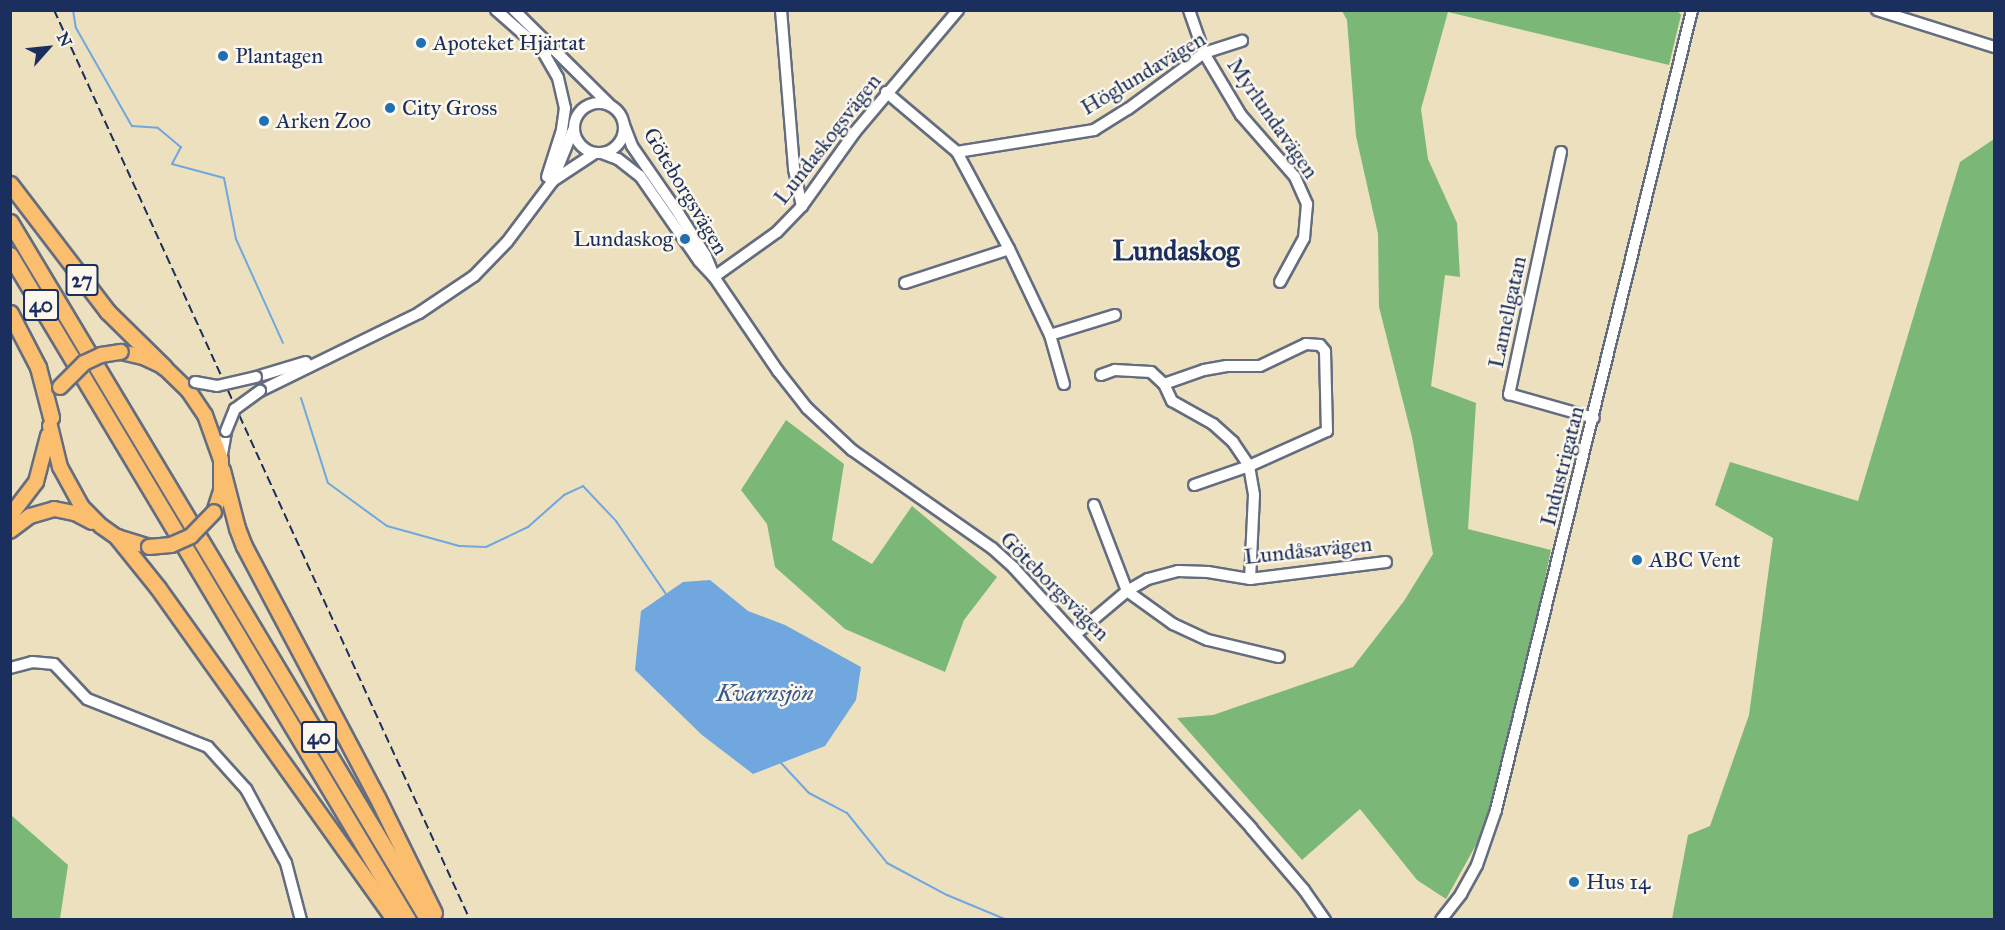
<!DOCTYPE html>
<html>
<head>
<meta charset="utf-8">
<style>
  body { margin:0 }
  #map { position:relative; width:2005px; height:930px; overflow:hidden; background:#ede0bf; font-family:"IM FELL Great Primer",serif }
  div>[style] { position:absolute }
  .forest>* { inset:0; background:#7bb878 }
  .water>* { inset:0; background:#6fa7de }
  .stream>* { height:2px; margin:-1px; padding:0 1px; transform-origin:1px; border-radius:1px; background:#6fa7de }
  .roads { filter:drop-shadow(2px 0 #646d80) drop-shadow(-2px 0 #646d80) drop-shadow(0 2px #646d80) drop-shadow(0 -2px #646d80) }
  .minor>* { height:10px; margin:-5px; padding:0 5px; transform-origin:5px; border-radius:5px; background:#fff }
  .minor>.ring { margin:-5px; padding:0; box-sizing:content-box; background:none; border:10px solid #fff; border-radius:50% }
  .major>* { height:14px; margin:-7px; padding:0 7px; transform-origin:7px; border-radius:7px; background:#fbbd6e }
  .highway>* { height:15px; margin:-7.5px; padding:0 7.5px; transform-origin:7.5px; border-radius:7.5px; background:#fbbd6e }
  .rail>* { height:2px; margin-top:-1px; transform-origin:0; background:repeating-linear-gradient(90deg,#1b2f5e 0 9px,transparent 0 13.5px) }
  .bridges { filter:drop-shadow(2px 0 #646d80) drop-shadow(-2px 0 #646d80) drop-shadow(0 2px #646d80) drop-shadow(0 -2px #646d80) }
  .minor-bridge>* { height:10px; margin:-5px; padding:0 5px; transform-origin:5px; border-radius:5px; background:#fff }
  .major-bridge>* { height:14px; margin:-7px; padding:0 7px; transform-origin:7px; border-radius:7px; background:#fbbd6e }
  .dots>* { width:16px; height:16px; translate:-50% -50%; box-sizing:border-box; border:3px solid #fbf7ec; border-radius:50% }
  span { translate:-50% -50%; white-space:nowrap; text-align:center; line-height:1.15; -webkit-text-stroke:5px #fbf7ec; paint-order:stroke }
  .shield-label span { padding:2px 4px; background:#fbf7ec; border:2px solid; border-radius:4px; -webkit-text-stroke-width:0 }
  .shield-label { font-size:21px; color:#1b2f5e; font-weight:700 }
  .poi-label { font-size:22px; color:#1b2f5e }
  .left { translate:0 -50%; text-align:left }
  .right { translate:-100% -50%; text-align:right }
  .street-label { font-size:22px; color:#1b2f5e }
  .water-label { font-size:24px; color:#38598b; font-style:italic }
  .district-label { font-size:28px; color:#1b2f5e; font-weight:700 }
  .frame { position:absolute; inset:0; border:12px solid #1b2f5e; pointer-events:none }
  .north { position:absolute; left:18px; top:18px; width:60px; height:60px; -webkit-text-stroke:4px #fbf7ec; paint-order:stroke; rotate:63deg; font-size:16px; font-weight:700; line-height:24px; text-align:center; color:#1b2f5e }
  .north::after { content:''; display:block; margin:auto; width:21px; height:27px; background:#1b2f5e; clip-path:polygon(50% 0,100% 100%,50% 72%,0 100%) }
</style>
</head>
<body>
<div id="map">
  <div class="forest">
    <i style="clip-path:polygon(1342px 11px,1678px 11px,1681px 15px,1669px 65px,1448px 12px,1421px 109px,1428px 159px,1457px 223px,1460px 277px,1445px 275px,1431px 386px,1476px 403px,1468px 529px,1551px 550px,1526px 670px,1482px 834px,1446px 899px,1417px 880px,1360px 809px,1302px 860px,1177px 718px,1213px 715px,1353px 667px,1404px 601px,1433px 554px,1412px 437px,1379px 307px,1378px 234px,1356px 136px,1347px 20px)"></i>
    <i style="clip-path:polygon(1994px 139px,1994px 919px,1672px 919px,1688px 835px,1710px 826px,1749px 715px,1773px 538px,1715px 505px,1730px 462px,1858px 501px,1960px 162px)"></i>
    <i style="clip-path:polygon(786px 420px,844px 464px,832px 540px,872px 564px,912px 506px,997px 577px,964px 620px,945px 672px,845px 629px,775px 567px,767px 524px,741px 490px)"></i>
    <i style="clip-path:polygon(11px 815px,68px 865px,60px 919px,11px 919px)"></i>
  </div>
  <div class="water">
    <i style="clip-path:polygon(710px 580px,748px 611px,785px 625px,861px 667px,856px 700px,825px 746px,753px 774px,702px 735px,635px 670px,641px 611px,683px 582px)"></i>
  </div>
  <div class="stream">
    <i style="left:73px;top:10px;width:18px;rotate:81deg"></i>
    <i style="left:76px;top:28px;width:113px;rotate:60.3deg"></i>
    <i style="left:132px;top:126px;width:26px;rotate:4deg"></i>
    <i style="left:158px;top:128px;width:30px;rotate:40deg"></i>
    <i style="left:181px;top:147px;width:19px;rotate:118deg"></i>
    <i style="left:172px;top:164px;width:54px;rotate:15.1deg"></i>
    <i style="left:224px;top:178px;width:62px;rotate:78.9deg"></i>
    <i style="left:236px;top:239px;width:114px;rotate:65.7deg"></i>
    <i style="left:301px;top:398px;width:89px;rotate:72.4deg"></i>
    <i style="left:328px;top:483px;width:73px;rotate:36.1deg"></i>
    <i style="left:387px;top:526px;width:75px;rotate:15.5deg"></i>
    <i style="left:459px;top:546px;width:27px;rotate:2deg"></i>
    <i style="left:486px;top:547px;width:47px;rotate:-25.5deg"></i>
    <i style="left:528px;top:527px;width:48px;rotate:-41.6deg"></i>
    <i style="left:564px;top:495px;width:21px;rotate:-25deg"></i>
    <i style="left:583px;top:486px;width:48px;rotate:46.7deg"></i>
    <i style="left:616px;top:521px;width:88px;rotate:55.6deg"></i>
    <i style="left:781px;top:763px;width:41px;rotate:47deg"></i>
    <i style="left:809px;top:793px;width:43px;rotate:27.8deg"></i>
    <i style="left:847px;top:813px;width:64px;rotate:51.3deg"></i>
    <i style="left:887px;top:863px;width:68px;rotate:28.1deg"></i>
    <i style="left:947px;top:895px;width:65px;rotate:22.6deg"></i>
  </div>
  <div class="roads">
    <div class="minor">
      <i style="left:496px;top:10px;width:67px;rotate:41.3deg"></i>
      <i style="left:514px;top:10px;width:135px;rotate:44.7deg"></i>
      <i style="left:781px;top:10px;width:160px;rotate:85.3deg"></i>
      <i style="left:794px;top:169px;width:38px;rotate:78deg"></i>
      <i style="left:1189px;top:10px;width:46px;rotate:70.8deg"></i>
      <i style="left:1204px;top:53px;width:72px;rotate:59.2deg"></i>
      <i style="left:1241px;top:115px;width:82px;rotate:48.9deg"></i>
      <i style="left:1295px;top:177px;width:30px;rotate:66deg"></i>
      <i style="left:1307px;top:204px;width:34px;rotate:95deg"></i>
      <i style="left:1304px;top:238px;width:50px;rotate:118.6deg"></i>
      <i style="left:1877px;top:10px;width:123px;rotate:17.5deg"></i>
      <i style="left:542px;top:50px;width:32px;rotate:60deg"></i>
      <i style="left:558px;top:78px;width:31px;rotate:77deg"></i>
      <i style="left:565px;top:108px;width:22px;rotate:98deg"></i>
      <i style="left:562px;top:130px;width:49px;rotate:107.7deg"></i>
      <i style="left:886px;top:92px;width:93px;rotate:40.2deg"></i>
      <i style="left:957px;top:152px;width:110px;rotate:61.8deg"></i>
      <i style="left:1009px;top:249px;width:95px;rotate:64.5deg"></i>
      <i style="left:1050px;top:335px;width:51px;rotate:74.1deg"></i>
      <i class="ring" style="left:574px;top:103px;width:40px;height:40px"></i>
      <i style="left:624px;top:125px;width:22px;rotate:69deg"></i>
      <i style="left:632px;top:146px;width:83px;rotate:55.3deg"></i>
      <i style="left:679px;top:214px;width:50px;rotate:57.3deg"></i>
      <i style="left:706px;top:256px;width:16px;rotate:68deg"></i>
      <i style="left:957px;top:152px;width:139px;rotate:-9.1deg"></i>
      <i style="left:1094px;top:130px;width:40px;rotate:-32deg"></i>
      <i style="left:1128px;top:109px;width:94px;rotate:-36.4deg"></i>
      <i style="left:1204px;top:53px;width:40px;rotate:-18deg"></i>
      <i style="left:1561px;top:152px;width:248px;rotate:102.1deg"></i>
      <i style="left:1509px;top:394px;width:88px;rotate:15.8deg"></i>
      <i style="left:602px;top:153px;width:17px;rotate:21deg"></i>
      <i style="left:618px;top:159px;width:28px;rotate:38deg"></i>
      <i style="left:640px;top:176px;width:103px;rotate:55.2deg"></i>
      <i style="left:699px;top:261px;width:22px;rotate:47deg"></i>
      <i style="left:714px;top:277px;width:114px;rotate:55.8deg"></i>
      <i style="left:778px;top:371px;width:47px;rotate:51.9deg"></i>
      <i style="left:807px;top:408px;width:62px;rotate:43deg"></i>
      <i style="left:852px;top:450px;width:171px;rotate:35deg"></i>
      <i style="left:992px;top:548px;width:30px;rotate:42deg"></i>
      <i style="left:1014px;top:568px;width:352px;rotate:47.6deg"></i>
      <i style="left:1251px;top:828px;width:82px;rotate:49.5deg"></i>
      <i style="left:1304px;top:890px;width:37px;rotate:55deg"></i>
      <i style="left:554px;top:180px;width:49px;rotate:-33.4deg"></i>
      <i style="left:714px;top:277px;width:77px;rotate:-35.5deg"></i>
      <i style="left:777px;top:232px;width:36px;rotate:-46deg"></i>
      <i style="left:802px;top:206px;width:91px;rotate:-54.4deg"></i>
      <i style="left:855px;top:132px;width:160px;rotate:-49.8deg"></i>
      <i style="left:905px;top:283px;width:109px;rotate:-18.1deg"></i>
      <i style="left:1050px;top:335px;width:68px;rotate:-17.1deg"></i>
      <i style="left:1101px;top:375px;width:15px;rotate:-20deg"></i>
      <i style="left:1115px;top:370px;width:36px;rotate:3deg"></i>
      <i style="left:1151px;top:372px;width:18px;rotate:43deg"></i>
      <i style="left:1164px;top:384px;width:19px;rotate:65deg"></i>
      <i style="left:1172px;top:401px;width:47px;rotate:29.3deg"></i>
      <i style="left:1213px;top:424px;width:27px;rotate:42deg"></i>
      <i style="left:1233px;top:442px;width:29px;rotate:56deg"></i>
      <i style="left:1249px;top:466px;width:29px;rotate:80deg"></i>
      <i style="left:1254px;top:495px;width:84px;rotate:92.7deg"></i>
      <i style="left:256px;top:377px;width:52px;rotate:-16.7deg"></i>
      <i style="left:1164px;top:384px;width:42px;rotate:-19.3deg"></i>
      <i style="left:1204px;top:370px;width:23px;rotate:-10deg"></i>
      <i style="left:1227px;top:366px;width:33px"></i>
      <i style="left:1260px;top:366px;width:51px;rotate:-25.6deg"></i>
      <i style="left:1306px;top:344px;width:14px;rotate:4deg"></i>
      <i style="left:1320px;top:345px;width:8px;rotate:50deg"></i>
      <i style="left:1325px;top:351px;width:80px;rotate:88.6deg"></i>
      <i style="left:1327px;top:431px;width:85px;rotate:155.8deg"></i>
      <i style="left:1249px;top:466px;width:58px;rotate:160.9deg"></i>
      <i style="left:260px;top:391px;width:177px;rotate:-26.1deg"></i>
      <i style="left:419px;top:313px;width:66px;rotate:-33.9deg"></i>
      <i style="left:474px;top:276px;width:47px;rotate:-45.9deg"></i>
      <i style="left:507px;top:242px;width:75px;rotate:-53.1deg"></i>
      <i style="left:552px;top:182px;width:56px;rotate:-68deg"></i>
      <i style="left:221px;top:460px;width:29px;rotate:-80deg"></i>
      <i style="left:1094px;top:505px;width:92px;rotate:69deg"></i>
      <i style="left:1127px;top:591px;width:57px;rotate:35.7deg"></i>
      <i style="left:1173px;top:624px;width:38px;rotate:25deg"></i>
      <i style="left:1208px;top:640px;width:73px;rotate:13.5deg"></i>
      <i style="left:1076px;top:634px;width:67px;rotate:-40.1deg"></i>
      <i style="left:1127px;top:591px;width:24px;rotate:-30deg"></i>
      <i style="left:1148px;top:579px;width:31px;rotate:-15deg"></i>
      <i style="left:1178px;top:571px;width:30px;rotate:2deg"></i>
      <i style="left:1208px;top:572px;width:43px;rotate:9.5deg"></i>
      <i style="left:1250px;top:579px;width:137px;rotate:-7.1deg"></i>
      <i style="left:10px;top:668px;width:23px;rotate:-15deg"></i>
      <i style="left:32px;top:662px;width:22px;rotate:5deg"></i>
      <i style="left:54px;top:664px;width:48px;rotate:46.7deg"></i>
      <i style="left:87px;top:699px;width:130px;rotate:21.6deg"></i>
      <i style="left:208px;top:747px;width:57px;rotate:47.9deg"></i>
      <i style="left:246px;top:789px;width:84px;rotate:61.6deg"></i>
      <i style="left:286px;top:863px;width:59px;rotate:75.3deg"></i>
      <i style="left:1441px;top:920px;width:33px;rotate:-52deg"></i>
      <i style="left:1461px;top:894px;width:33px;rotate:-61deg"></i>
      <i style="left:1477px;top:865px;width:58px;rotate:-70.9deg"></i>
      <i style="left:1496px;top:810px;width:824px;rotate:-76.23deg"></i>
    </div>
    <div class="major">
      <i style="left:121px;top:352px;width:23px;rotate:13deg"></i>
      <i style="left:143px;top:357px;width:23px;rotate:25deg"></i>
      <i style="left:164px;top:367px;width:33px;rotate:44deg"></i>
      <i style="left:188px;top:390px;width:30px;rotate:56deg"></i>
      <i style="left:205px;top:415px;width:48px;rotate:70.4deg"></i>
      <i style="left:221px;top:460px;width:31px;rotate:90deg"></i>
      <i style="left:221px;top:491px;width:22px;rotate:108deg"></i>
      <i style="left:50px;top:426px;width:42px;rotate:76.3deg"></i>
      <i style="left:60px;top:467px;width:46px;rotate:61.2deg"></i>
      <i style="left:82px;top:507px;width:27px;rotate:45deg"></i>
      <i style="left:101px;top:526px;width:19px;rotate:35deg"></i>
      <i style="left:117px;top:537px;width:34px;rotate:17deg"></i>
      <i style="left:10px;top:516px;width:43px;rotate:-52.6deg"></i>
      <i style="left:36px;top:482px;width:48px;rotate:-75.4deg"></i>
      <i style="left:10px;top:531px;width:25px;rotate:-37deg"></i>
      <i style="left:30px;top:516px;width:25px;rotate:-16deg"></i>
      <i style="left:54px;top:509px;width:21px;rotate:11deg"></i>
      <i style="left:75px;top:513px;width:19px;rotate:28deg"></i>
    </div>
    <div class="highway">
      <i style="left:10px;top:184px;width:160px;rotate:52.6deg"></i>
      <i style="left:107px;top:311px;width:80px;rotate:44.5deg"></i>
      <i style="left:10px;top:222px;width:814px;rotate:59.08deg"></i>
      <i style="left:10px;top:255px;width:775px;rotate:59.1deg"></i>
      <i style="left:10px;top:313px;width:61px;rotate:62.6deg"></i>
      <i style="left:38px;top:367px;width:52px;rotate:75.4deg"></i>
      <i style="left:222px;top:470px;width:60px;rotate:75.5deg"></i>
      <i style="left:237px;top:528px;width:19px;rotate:69deg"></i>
      <i style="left:244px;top:546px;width:284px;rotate:62.1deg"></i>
      <i style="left:377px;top:797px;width:129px;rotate:63.8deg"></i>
      <i style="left:117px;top:537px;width:65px;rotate:51.2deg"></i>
      <i style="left:158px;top:588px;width:408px;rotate:54.5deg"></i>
    </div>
  </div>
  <div class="rail">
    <i style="left:54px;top:10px;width:1001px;rotate:65.43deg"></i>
  </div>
  <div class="bridges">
    <div class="minor-bridge">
      <i style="left:195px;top:382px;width:22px;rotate:10deg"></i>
      <i style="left:217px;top:386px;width:40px;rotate:-13deg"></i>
      <i style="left:226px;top:431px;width:24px;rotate:-68deg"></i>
      <i style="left:235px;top:409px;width:31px;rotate:-36deg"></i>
    </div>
    <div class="major-bridge">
      <i style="left:60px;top:387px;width:34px;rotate:-45deg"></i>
      <i style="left:84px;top:363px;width:19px;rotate:-25deg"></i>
      <i style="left:101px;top:355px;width:20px;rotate:-9deg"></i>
      <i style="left:149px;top:547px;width:22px;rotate:-5deg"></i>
      <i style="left:171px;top:545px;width:22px;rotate:-24deg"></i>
      <i style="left:191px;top:536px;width:33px;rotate:-46deg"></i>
    </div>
  </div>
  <div class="dots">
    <i style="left:421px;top:43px;background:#1f6fb2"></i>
    <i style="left:223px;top:56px;background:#1f6fb2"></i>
    <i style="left:390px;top:108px;background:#1f6fb2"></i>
    <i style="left:264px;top:121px;background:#1f6fb2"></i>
    <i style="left:685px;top:239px;background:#1f6fb2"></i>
    <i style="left:1637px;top:560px;background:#1f6fb2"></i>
    <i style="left:1574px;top:882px;background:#1f6fb2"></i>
  </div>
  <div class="shield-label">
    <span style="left:82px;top:280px">27</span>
    <span style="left:41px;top:305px">40</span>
    <span style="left:319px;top:737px">40</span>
  </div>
  <div class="poi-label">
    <span class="left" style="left:433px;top:43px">Apoteket Hjärtat</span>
    <span class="left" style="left:235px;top:56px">Plantagen</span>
    <span class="left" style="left:402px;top:108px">City Gross</span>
    <span class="left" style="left:276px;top:121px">Arken Zoo</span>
    <span class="right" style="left:673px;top:239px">Lundaskog</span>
    <span class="left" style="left:1649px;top:560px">ABC Vent</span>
    <span class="left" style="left:1586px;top:882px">Hus 14</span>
  </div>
  <div class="street-label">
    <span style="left:1143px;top:73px;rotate:-31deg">Höglundavägen</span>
    <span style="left:1273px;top:118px;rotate:55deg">Myrlundavägen</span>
    <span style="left:827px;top:139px;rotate:-52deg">Lundaskogsvägen</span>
    <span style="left:686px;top:191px;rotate:59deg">Göteborgsvägen</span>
    <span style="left:1507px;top:312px;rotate:-78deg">Lamellgatan</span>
    <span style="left:1562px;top:466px;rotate:-76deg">Industrigatan</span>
    <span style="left:1308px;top:550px;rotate:-6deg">Lundåsavägen</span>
    <span style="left:1055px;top:586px;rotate:45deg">Göteborgsvägen</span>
  </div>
  <div class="water-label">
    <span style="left:765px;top:694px">Kvarnsjön</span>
  </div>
  <div class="district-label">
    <span style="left:1176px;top:251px">Lundaskog</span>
  </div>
  <div class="frame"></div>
  <div class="north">N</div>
</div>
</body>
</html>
